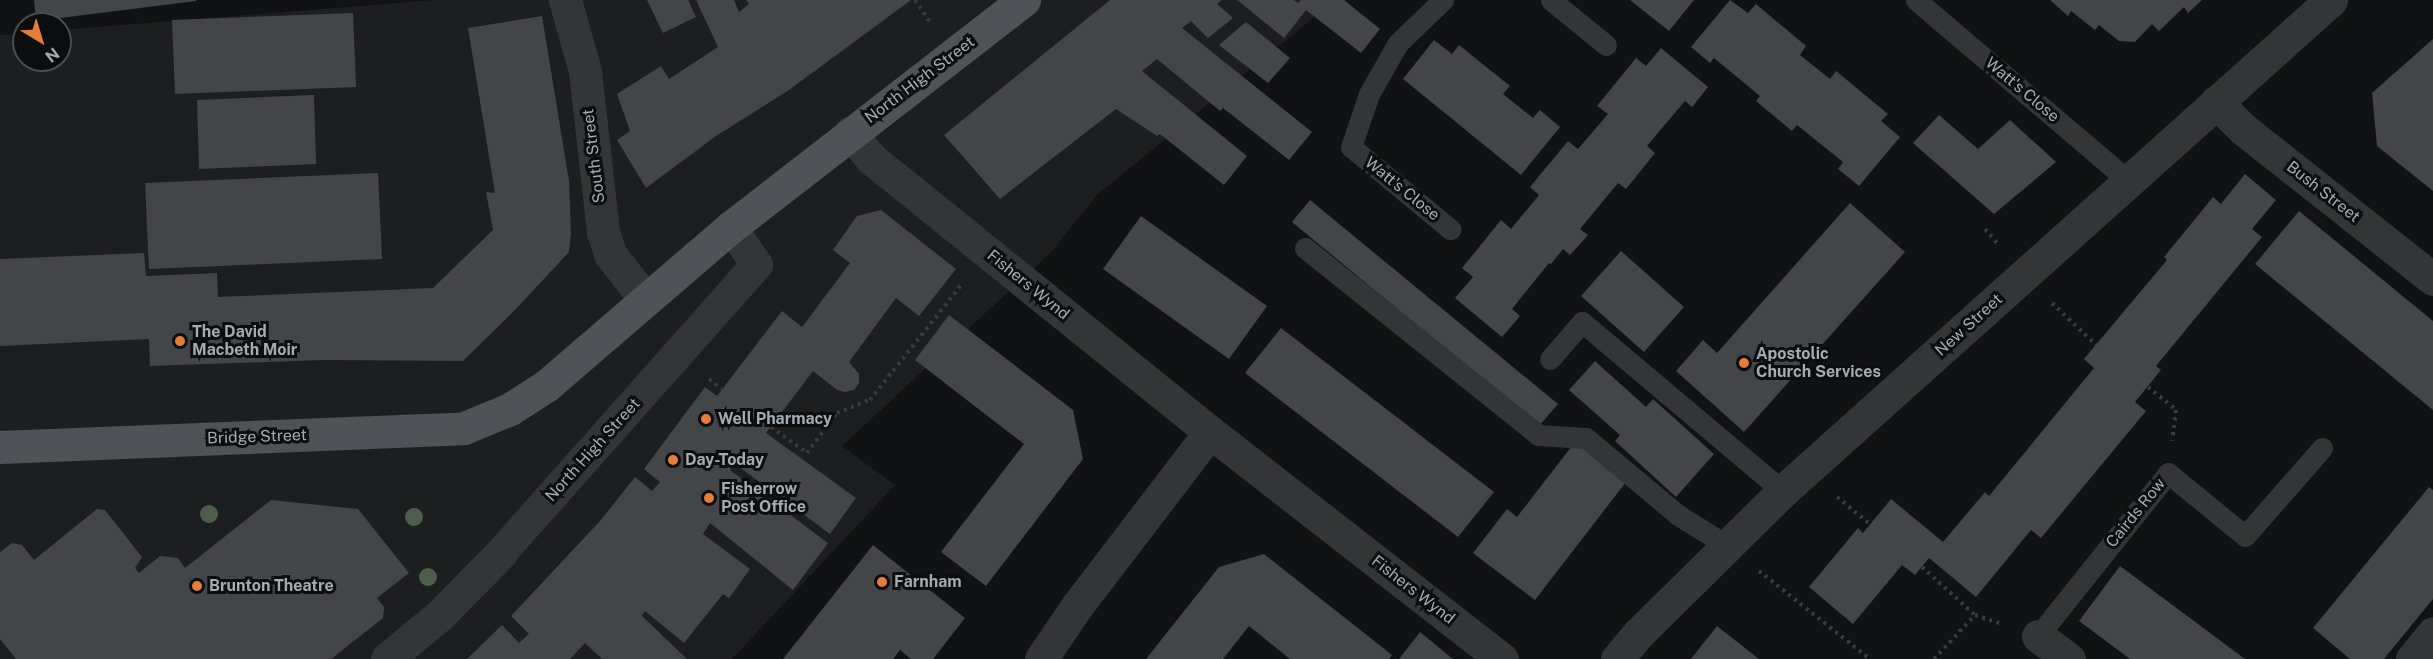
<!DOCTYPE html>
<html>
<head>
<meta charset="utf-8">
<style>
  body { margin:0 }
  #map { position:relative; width:2433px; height:659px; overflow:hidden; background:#111213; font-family:"Public Sans",sans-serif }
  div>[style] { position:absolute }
  .built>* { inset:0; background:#1d1e20 }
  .building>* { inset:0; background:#434549 }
  .path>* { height:4px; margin-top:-2px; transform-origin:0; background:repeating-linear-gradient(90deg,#393c3e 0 3px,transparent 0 7.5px) }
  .service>* { height:21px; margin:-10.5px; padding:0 10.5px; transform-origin:10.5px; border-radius:10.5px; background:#333537 }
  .pedestrian>* { height:32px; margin:-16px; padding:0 16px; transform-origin:16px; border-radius:16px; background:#333537 }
  .minor>* { height:33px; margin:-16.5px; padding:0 16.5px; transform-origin:16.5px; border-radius:16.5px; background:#333537 }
  .primary>* { height:33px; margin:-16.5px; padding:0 16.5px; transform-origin:16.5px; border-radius:16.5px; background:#4f5256 }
  .trees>* { width:18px; height:18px; margin:-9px; border-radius:50%; background:#4f5e4c }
  .dots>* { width:16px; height:16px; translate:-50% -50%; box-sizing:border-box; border:3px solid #0c0d0e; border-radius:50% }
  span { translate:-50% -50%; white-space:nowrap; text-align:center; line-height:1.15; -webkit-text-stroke:6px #0c0d0e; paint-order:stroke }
  .street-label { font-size:16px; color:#a4acb3 }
  .poi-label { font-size:16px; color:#a4acb3; font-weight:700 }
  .left { translate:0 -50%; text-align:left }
  .north { position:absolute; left:12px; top:12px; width:60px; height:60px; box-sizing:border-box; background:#0c0d0e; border:2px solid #494d50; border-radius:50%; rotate:142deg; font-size:16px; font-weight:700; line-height:24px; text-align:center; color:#a4acb3 }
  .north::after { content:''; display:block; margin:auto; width:21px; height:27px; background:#e67d36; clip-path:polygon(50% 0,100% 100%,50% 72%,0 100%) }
</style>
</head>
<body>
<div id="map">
  <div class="built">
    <i style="clip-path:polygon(435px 0,1335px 0,1097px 195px,1051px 252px,842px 446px,895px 485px,732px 659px,0 659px,0 35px,24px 33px,24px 60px,60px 60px,60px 30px)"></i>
  </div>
  <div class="building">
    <i style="clip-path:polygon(34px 0,196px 0,196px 1px,36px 21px)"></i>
    <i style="clip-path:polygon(647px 0,688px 0,696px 17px,663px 33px)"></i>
    <i style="clip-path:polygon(696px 0,734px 0,739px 12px,749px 4px,746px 0,911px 0,789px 90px,716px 136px,646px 188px,617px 140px,630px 131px,617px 94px,661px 66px,669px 79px,718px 47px)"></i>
    <i style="clip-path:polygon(1110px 0,1222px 0,1217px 4px,1233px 18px,1208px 38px,1191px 21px,1182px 28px,1312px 132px,1289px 160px,1223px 108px,1220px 111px,1157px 59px,1142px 71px,1247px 156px,1224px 185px,1160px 134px,1157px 136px,1116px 109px,1000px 199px,944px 135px)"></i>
    <i style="clip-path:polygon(1237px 0,1294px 0,1298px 3px,1301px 0,1344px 0,1380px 29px,1361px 53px,1306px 10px,1284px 38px)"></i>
    <i style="clip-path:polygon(1630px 0,1694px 0,1669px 31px)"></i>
    <i style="clip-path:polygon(1730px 0,1748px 13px,1756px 4px,1806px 46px,1800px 55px,1830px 79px,1836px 71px,1888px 114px,1881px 121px,1900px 137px,1859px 186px,1838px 169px,1843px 162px,1797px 125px,1792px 131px,1756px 101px,1760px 96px,1714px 58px,1710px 63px,1691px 47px)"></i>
    <i style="clip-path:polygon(2050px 0,2202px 0,2188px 13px,2184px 7px,2159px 31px,2152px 24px,2135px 42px,2119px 41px,2099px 25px,2095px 30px,2071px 11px,2068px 16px)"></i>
    <i style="clip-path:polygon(353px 13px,356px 87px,175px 94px,172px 20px)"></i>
    <i style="clip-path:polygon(542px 16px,569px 181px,571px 233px,569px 252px,514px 311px,463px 361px,324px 360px,150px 366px,149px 339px,0 346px,0 259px,144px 253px,146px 276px,217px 273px,218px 297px,433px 288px,493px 230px,486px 192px,495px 193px,468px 28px)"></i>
    <i style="clip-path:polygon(1246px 22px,1290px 58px,1268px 83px,1219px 45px)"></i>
    <i style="clip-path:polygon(2433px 39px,2433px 191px,2377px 146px,2372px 93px)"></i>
    <i style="clip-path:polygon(1434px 40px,1452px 54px,1459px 45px,1510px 86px,1503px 94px,1533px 118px,1540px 110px,1560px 127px,1521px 175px,1403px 79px)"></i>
    <i style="clip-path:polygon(1661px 48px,1708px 87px,1692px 107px,1685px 101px,1662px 128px,1647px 146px,1655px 153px,1626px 189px,1618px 183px,1580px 229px,1588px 235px,1570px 255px,1563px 249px,1551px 264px,1549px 263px,1512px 309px,1520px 316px,1502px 337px,1455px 298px,1473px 277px,1462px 268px,1501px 220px,1511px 229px,1539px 195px,1530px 187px,1568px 141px,1578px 149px,1608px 114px,1597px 106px,1636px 58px,1646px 66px)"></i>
    <i style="clip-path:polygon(314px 95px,316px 164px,199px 169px,197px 100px)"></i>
    <i style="clip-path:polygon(1939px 115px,1978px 149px,2010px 120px,2056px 162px,1994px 214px,1913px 143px)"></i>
    <i style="clip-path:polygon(378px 173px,382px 259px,149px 269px,145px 183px)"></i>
    <i style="clip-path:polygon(2245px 174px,2276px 200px,2252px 229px,2262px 237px,2156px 366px,2161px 370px,2135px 402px,2146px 411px,2041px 538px,2031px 530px,1976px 597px,1929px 558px,1915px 575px,1902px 565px,1853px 624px,1809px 587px,1858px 528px,1863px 533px,1891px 499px,1943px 542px,1985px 492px,1989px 496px,2094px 368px,2084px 359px,2167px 260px,2164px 257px,2213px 197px,2221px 204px)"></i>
    <i style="clip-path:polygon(1310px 200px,1558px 404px,1539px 426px,1292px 222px)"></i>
    <i style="clip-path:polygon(1850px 203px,1905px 252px,1744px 432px,1676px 371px,1703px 340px,1717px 353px)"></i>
    <i style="clip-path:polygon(881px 210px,956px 269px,919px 316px,896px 298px,849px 362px,859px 374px,859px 383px,854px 390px,845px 392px,837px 390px,813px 371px,766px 433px,856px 498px,830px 534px,735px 464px,730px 470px,828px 543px,793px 590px,710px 523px,703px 534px,750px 569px,729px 598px,723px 594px,684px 643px,645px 611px,642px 616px,687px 659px,602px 659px,585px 643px,570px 659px,467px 659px,502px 625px,519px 643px,529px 634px,511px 616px,600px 521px,635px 477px,652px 491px,660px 482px,644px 469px,705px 387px,717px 396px,782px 311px,802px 327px,850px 263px,833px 250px,857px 216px)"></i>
    <i style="clip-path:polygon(2299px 211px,2433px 321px,2433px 410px,2255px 264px)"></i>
    <i style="clip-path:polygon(1141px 216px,1267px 306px,1229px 359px,1103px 269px)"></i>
    <i style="clip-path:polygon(1621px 251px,1684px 307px,1644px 352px,1581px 296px)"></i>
    <i style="clip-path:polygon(949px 315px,1073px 410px,1083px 459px,986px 586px,941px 552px,1024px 444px,915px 360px)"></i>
    <i style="clip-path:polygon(1281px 328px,1494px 492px,1458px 537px,1245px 373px)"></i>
    <i style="clip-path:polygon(1595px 361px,1646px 407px,1653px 399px,1714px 454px,1676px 497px,1615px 441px,1620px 435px,1569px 390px)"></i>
    <i style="clip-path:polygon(1575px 442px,1626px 482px,1535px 600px,1473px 553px,1507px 509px,1517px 517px)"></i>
    <i style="clip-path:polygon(2429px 487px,2433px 490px,2433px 599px,2384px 659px,2350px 659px,2313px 628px)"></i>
    <i style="clip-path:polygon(271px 500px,358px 509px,409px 573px,377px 598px,384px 607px,383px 618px,331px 659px,16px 659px,0 639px,0 552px,12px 543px,22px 545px,34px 560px,97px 509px,105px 510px,142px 557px,135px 568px,139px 573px,160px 556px,178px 558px,185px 568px)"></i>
    <i style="clip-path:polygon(873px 545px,965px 618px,933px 659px,911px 659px,900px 650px,893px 659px,783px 659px)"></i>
    <i style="clip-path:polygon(1264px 554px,1392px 655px,1389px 659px,1290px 659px,1249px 626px,1223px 659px,1146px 659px,1219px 567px)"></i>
    <i style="clip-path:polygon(2120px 566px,2245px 659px,2130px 659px,2079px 621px)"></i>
    <i style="clip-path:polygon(1717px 626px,1759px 659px,1691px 659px)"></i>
    <i style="clip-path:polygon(1420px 632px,1453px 659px,1399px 659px)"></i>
  </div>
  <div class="path">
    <i style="left:915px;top:0;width:27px;rotate:56deg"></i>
    <i style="left:1985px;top:229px;width:20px;rotate:49deg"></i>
    <i style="left:2052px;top:303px;width:61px;rotate:43.7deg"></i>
    <i style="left:709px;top:379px;width:16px;rotate:38deg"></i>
    <i style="left:2148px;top:387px;width:36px;rotate:39deg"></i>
    <i style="left:2176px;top:410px;width:31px;rotate:97deg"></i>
    <i style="left:771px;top:427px;width:44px;rotate:35.8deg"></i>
    <i style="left:807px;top:453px;width:50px;rotate:-53.1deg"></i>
    <i style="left:837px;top:413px;width:35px;rotate:-22deg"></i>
    <i style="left:870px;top:400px;width:148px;rotate:-51.6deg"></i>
    <i style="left:1837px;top:497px;width:43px;rotate:39.3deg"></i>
    <i style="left:1922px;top:567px;width:72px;rotate:42.2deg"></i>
    <i style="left:1759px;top:571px;width:142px;rotate:38.4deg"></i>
    <i style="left:1934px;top:659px;width:60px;rotate:-47deg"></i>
    <i style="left:1975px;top:615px;width:26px;rotate:18deg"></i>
  </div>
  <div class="service">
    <i style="left:1443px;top:0;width:62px;rotate:136.3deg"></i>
    <i style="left:1398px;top:43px;width:59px;rotate:119.6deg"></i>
    <i style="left:1369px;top:94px;width:56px;rotate:108.8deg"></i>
    <i style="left:1351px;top:147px;width:129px;rotate:39.6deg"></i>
    <i style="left:1551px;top:0;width:71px;rotate:39.3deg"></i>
    <i style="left:1916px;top:0;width:280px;rotate:40.4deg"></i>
    <i style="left:1305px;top:248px;width:299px;rotate:38.7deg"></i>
    <i style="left:1538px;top:435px;width:48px;rotate:3.6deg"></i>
    <i style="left:1586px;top:438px;width:120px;rotate:39.9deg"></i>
    <i style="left:1678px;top:515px;width:59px;rotate:31.8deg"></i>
    <i style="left:1550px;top:359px;width:49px;rotate:-49.1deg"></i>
    <i style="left:1582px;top:322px;width:263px;rotate:40.1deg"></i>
    <i style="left:2038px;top:636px;width:208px;rotate:-51.4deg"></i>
    <i style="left:2168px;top:473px;width:99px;rotate:39.3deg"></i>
    <i style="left:2245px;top:536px;width:117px;rotate:-48.8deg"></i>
  </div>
  <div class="pedestrian">
    <i style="left:502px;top:552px;width:384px;rotate:-48.4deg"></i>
    <i style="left:757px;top:265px;width:46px;rotate:-124.4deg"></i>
  </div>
  <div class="minor">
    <i style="left:565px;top:0;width:74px;rotate:74.3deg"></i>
    <i style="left:585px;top:71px;width:162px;rotate:83.6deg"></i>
    <i style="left:603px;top:232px;width:23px;rotate:72deg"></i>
    <i style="left:610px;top:254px;width:58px;rotate:52deg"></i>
    <i style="left:2216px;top:102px;width:38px;rotate:45deg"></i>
    <i style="left:2243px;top:129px;width:242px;rotate:38.3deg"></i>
    <i style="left:850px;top:133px;width:35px;rotate:50deg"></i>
    <i style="left:873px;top:160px;width:146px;rotate:38.9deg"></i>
    <i style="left:987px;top:252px;width:287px;rotate:38.9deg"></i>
    <i style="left:1210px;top:432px;width:370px;rotate:37.9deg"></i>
    <i style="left:2038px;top:636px;width:39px;rotate:37deg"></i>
    <i style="left:387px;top:659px;width:69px;rotate:-39.7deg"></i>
    <i style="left:440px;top:615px;width:88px;rotate:-45.5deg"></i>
    <i style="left:1041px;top:659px;width:64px;rotate:-55.8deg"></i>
    <i style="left:1077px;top:606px;width:219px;rotate:-52.6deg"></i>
    <i style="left:1617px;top:659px;width:34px;rotate:-50deg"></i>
    <i style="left:1639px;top:633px;width:202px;rotate:-44.6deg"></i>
    <i style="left:1783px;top:491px;width:736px;rotate:-41.86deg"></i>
    <i style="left:2412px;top:659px;width:33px;rotate:-51deg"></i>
  </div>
  <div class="primary">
    <i style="left:0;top:447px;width:464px;rotate:-2.3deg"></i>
    <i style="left:464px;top:428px;width:50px;rotate:-22.4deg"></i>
    <i style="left:510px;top:409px;width:43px;rotate:-32.6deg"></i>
    <i style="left:546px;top:386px;width:244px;rotate:-40.7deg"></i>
    <i style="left:731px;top:227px;width:371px;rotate:-37.8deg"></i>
  </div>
  <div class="trees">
    <i style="left:209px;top:514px"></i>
    <i style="left:414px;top:517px"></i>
    <i style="left:428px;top:577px"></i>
  </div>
  <div class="dots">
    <i style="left:180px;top:341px;background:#e67d36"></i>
    <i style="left:1744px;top:363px;background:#e67d36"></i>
    <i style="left:706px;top:419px;background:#e67d36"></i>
    <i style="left:673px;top:460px;background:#e67d36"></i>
    <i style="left:709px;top:498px;background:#e67d36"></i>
    <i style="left:882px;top:582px;background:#e67d36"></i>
    <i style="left:197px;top:586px;background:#e67d36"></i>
  </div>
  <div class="street-label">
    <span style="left:920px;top:80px;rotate:-37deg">North High Street</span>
    <span style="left:2022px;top:90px;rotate:40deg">Watt's Close</span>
    <span style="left:594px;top:156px;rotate:-97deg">South Street</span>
    <span style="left:1402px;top:189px;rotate:39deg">Watt's Close</span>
    <span style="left:2323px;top:192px;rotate:38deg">Bush Street</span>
    <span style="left:1028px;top:285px;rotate:39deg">Fishers Wynd</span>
    <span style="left:1969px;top:325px;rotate:-42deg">New Street</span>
    <span style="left:257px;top:437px;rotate:-2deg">Bridge Street</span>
    <span style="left:593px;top:450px;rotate:-48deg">North High Street</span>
    <span style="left:2136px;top:513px;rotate:-51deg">Cairds Row</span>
    <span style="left:1413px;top:590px;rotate:38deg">Fishers Wynd</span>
  </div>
  <div class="poi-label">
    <span class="left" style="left:192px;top:341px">The David<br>Macbeth Moir</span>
    <span class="left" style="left:1756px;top:363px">Apostolic<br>Church Services</span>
    <span class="left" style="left:718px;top:419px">Well Pharmacy</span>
    <span class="left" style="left:685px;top:460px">Day-Today</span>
    <span class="left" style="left:721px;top:498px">Fisherrow<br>Post Office</span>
    <span class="left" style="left:894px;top:582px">Farnham</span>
    <span class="left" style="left:209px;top:586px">Brunton Theatre</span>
  </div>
  <div class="north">N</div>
</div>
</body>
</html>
